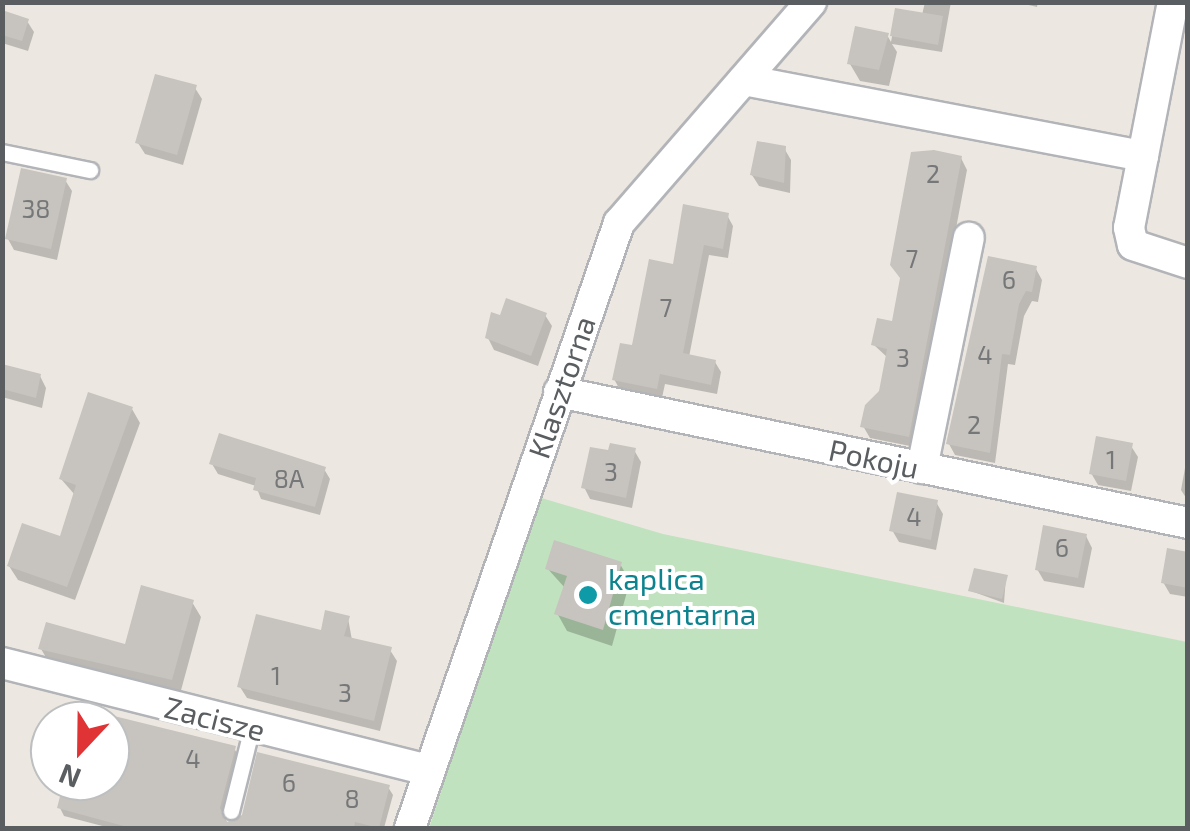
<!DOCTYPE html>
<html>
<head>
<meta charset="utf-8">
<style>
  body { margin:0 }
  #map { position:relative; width:1190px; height:831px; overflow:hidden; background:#ece8e1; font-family:"Exo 2",sans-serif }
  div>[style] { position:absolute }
  .green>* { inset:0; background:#c1e2be }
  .shadow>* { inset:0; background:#0003 }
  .building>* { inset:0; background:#c7c3be }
  .roads { filter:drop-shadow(2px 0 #b2b4b8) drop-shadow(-2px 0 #b2b4b8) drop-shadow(0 2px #b2b4b8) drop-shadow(0 -2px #b2b4b8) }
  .service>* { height:15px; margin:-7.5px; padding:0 7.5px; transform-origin:7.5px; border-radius:7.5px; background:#fff }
  .minor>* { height:30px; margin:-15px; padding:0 15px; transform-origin:15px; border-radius:15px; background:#fff }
  .dots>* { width:28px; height:28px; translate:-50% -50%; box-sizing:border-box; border:5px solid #fff; border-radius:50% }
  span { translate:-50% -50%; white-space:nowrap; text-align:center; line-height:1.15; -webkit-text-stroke:8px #fff; paint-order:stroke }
  .number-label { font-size:25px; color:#757778 }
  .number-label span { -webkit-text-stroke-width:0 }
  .street-label { font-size:30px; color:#5a5e61 }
  .culture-label { font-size:30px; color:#0d838f }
  .left { translate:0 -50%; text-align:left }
  .frame { position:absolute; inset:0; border:5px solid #5a5e61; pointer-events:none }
  .north { position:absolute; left:30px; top:701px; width:100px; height:100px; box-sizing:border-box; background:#fff; border:2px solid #bdbfc0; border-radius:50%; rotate:202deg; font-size:28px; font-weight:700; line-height:40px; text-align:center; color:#5a5e61 }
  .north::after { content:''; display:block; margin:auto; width:35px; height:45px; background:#df3335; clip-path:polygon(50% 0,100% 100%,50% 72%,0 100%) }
</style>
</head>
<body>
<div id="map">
  <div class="green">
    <i style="clip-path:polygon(538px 497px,663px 534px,1187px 642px,1187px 828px,429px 828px)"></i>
  </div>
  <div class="shadow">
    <i style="clip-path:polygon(925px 2px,951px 2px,942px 52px,892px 44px,897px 52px,889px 86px,860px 81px,850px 64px,887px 35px,891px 42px,897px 10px,922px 15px)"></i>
    <i style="clip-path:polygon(1016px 2px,1038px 2px,1037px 7px)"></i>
    <i style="clip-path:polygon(2px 13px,27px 21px,34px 32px,28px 51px,2px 43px)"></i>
    <i style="clip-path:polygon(195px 88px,202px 99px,183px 165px,145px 154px,138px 143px)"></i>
    <i style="clip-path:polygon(784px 148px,791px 160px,790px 193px,759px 186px,752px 175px)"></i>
    <i style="clip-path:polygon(961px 158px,967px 170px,915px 447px,870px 438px,863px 426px,881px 392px,888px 358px,874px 345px,894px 324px)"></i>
    <i style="clip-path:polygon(65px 180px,72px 191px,57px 260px,14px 250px,8px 239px)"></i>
    <i style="clip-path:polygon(727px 215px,733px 226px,728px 258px,709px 255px,689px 357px,715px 362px,721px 372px,717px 394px,665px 384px,662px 398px,620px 390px,614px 379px,675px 267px)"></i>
    <i style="clip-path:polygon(1036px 269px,1042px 280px,1038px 302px,1032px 301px,1024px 316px,1015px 365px,1008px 364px,995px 463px,955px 455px,949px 444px)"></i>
    <i style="clip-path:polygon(545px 315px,552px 326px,538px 366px,494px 350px,488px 338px)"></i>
    <i style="clip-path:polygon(2px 366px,40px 376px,46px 388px,42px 408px,2px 397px)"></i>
    <i style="clip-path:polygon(132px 409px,140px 423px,75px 600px,18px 580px,9px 566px,61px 539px,75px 495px,61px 479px)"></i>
    <i style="clip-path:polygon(1131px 446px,1138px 457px,1131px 491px,1098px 485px,1091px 473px)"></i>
    <i style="clip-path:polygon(634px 450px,641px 462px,632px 508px,590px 499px,584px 487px)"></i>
    <i style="clip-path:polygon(1187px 457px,1188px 457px,1188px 501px,1181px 490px)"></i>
    <i style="clip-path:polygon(212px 464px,324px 469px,330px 479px,320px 515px,261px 499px,256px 486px,218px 474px)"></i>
    <i style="clip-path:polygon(936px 502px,943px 514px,936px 550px,899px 542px,892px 530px)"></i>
    <i style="clip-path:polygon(1086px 536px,1092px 548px,1084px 588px,1044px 581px,1037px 569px)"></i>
    <i style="clip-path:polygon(1188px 555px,1188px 597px,1170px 594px,1163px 582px)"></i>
    <i style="clip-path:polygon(620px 564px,630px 581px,612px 646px,567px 631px,557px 613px,565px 588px,547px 568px)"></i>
    <i style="clip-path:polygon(1006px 577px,1004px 603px,971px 591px)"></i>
    <i style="clip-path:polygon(192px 602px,201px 617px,180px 694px,50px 664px,41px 649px,126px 647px)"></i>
    <i style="clip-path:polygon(348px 618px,352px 640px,390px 650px,397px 661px,380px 731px,247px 698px,240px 687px)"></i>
    <i style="clip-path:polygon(105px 716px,234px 748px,239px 757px,224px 818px,229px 825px,388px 787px,393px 795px,384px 828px,110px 828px,64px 816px,60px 808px,67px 781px,110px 781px)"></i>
  </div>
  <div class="building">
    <i style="clip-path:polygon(895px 8px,943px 16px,938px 45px,890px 36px)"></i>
    <i style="clip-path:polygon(2px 10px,29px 19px,22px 41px,2px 35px)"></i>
    <i style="clip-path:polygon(855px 26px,889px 33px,879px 70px,847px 64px)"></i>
    <i style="clip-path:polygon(155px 74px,197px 85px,177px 155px,135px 143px)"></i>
    <i style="clip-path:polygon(757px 141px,786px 146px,784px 183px,750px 175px)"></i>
    <i style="clip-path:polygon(934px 150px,962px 156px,909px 437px,860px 427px,865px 405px,879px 391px,887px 349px,871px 345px,877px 318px,892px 321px,900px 278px,890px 265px,911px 152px)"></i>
    <i style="clip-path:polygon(21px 168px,67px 178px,51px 249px,5px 239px)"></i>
    <i style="clip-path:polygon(683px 204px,729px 213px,723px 249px,704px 245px,683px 353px,716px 360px,711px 385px,660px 374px,657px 389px,612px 380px,620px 343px,632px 345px,649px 259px,673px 264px)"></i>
    <i style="clip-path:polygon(988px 256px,1037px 266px,1032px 292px,1026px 291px,1019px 304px,1010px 355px,1002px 354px,990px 453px,946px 444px)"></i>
    <i style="clip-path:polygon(506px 298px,547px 313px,531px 356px,485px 338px,491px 312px,500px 315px)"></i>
    <i style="clip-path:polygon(2px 364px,41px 374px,36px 398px,2px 389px)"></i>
    <i style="clip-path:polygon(88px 392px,133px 407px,67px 587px,7px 566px,22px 523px,60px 536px,76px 485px,59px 479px)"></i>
    <i style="clip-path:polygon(219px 433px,326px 467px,315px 507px,253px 490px,256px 478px,209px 464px)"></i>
    <i style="clip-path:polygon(1096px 436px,1133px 443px,1126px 481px,1089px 474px)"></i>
    <i style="clip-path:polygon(610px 443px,636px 448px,626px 498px,581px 488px,590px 447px,608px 450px)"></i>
    <i style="clip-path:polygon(897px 492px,938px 500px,931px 540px,889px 531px)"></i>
    <i style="clip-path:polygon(1043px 525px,1087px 534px,1078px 578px,1035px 570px)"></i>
    <i style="clip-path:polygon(554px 540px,622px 562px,603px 630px,554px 614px,567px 576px,545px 569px)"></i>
    <i style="clip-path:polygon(1167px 548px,1188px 552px,1188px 588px,1161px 583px)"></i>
    <i style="clip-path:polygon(974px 568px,1008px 575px,1002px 599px,968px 591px)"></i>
    <i style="clip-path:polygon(141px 585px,194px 600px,172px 680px,38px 649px,46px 622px,125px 644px)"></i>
    <i style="clip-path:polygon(325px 610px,350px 616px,344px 636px,392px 647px,374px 721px,237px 687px,256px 614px,321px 630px)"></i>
    <i style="clip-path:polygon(110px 715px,236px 746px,220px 808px,227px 822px,242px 815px,257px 752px,390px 785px,379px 828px,355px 822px,354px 828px,131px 828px,57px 808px,64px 781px,110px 781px)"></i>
  </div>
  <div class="roads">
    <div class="service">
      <i style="left:2px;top:152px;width:90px;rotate:11.6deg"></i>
      <i style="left:231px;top:811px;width:87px;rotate:-76deg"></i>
    </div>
    <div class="minor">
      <i style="left:744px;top:80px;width:406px;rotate:10.8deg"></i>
      <i style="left:1143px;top:156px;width:73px;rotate:101deg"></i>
      <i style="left:1129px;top:228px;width:17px;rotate:77deg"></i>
      <i style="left:1133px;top:245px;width:58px;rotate:18.1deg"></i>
      <i style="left:1143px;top:156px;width:157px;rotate:-79deg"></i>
      <i style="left:559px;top:392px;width:642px;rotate:11.76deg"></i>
      <i style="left:922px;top:468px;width:235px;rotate:-78.5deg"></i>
      <i style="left:2px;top:663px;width:440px;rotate:14.1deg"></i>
      <i style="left:410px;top:828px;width:640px;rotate:-70.94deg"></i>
      <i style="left:619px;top:223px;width:293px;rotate:-49deg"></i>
    </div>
  </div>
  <div class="dots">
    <i style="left:588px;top:595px;background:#0f9aa8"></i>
  </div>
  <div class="number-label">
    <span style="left:933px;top:173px">2</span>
    <span style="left:36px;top:208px">38</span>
    <span style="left:912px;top:258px">7</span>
    <span style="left:1009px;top:279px">6</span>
    <span style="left:666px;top:307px">7</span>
    <span style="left:985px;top:354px">4</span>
    <span style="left:903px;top:357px">3</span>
    <span style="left:974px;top:424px">2</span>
    <span style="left:1111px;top:459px">1</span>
    <span style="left:611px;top:471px">3</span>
    <span style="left:289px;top:478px">8A</span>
    <span style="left:914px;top:516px">4</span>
    <span style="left:1062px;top:547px">6</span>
    <span style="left:276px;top:675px">1</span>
    <span style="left:345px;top:692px">3</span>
    <span style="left:193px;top:758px">4</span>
    <span style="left:289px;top:782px">6</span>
    <span style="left:352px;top:798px">8</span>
  </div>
  <div class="street-label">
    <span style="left:561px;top:387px;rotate:-71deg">Klasztorna</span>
    <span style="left:874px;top:458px;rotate:12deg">Pokoju</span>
    <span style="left:215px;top:718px;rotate:14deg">Zacisze</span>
  </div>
  <div class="culture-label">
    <span class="left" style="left:608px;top:595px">kaplica<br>cmentarna</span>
  </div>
  <div class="frame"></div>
  <div class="north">N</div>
</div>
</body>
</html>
